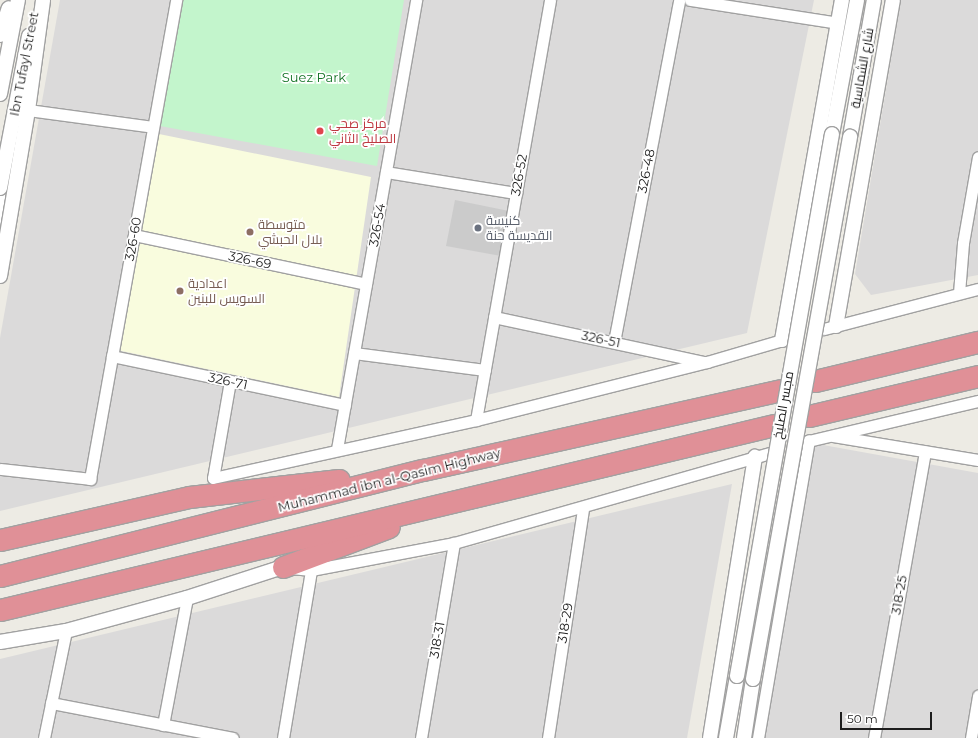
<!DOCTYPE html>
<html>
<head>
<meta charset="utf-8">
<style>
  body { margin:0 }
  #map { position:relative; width:978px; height:738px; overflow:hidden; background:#edebe4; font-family:Montserrat,Cairo,sans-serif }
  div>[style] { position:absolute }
  .residential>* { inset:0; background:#dbdada }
  .education>* { inset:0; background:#f9fcde }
  .religious>* { inset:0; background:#cbcbcb }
  .park>* { inset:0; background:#c3f5cc }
  .pier>* { inset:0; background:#fff }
  .roads { filter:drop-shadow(1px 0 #a1a1a1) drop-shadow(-1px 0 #a1a1a1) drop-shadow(0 1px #a1a1a1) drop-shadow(0 -1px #a1a1a1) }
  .minor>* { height:11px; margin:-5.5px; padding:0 5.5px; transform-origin:5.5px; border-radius:5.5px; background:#fff }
  .tertiary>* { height:14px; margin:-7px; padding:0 7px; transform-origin:7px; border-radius:7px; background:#fff }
  .motorway>* { height:21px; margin:-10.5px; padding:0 10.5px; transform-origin:10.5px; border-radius:10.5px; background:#e09097 }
  .bridges { filter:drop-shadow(1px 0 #a1a1a1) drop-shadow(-1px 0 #a1a1a1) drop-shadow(0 1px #a1a1a1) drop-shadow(0 -1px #a1a1a1) }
  .tertiary-bridge>* { height:14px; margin:-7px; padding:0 7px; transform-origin:7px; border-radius:7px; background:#fff }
  .dots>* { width:11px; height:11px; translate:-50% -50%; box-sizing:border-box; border:2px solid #fff; border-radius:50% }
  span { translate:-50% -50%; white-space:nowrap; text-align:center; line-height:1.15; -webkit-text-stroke:3.5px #fff; paint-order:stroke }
  .street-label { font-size:13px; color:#1d1d1d }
  .park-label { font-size:13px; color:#137325 }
  .health-label { font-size:13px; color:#be3a42 }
  .left { translate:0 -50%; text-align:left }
  .worship-label { font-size:13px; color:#5b616d }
  .education-label { font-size:13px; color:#785e54 }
  .scale { position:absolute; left:840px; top:712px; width:92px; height:18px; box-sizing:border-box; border:2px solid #1d1d1d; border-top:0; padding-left:5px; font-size:12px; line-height:14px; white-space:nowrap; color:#1d1d1d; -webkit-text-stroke:3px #fff; paint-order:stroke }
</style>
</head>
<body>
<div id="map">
  <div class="residential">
    <i style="clip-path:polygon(60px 0,814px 0,747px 333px,0 511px,0 338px)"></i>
    <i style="clip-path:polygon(901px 0,978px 0,978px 275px,871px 295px,855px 274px)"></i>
    <i style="clip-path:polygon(812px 443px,978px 473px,978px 738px,760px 738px)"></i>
    <i style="clip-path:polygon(732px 484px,687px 738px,0 738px,0 659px)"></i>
  </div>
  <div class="education">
    <i style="clip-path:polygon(159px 134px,371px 177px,339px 397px,117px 350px)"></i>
  </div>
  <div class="religious">
    <i style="clip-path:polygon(455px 200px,509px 211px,501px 256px,446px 246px)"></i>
  </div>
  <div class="park">
    <i style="clip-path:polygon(183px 0,404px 0,377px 166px,160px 126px)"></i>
  </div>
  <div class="pier">
    <i style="clip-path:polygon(0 174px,11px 176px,0 236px)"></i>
  </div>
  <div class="roads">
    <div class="minor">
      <i style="left:690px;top:0;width:150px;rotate:8.8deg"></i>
      <i style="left:28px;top:110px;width:126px;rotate:7.7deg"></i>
      <i style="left:386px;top:172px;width:132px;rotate:9.2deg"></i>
      <i style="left:134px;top:235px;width:237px;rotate:11.9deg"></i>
      <i style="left:959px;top:293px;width:50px;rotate:-85.4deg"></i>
      <i style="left:963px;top:243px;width:87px;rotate:-80.1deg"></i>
      <i style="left:494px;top:317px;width:215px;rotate:12.1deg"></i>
      <i style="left:824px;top:329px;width:159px;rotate:-14.6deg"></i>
      <i style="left:614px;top:342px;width:348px;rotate:-79.2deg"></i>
      <i style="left:354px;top:353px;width:132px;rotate:7.4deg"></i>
      <i style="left:112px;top:356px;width:238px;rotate:11.9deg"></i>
      <i style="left:230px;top:381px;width:98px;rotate:99.9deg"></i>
      <i style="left:213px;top:478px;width:269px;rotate:-12.4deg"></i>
      <i style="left:476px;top:420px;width:238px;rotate:-14.1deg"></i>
      <i style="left:707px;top:362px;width:85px;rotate:-16.3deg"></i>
      <i style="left:476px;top:420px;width:426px;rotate:-80deg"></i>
      <i style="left:833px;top:436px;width:147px;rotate:9.4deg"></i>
      <i style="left:804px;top:442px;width:179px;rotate:-13.3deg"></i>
      <i style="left:337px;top:449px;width:456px;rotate:-80deg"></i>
      <i style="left:0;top:469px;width:91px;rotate:6.3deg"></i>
      <i style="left:90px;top:479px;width:487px;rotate:-79.8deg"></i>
      <i style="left:291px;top:568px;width:20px;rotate:6deg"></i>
      <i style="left:311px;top:570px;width:146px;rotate:-10.7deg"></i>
      <i style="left:454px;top:543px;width:328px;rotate:-15.9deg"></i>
      <i style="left:51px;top:703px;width:185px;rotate:10.9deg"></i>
      <i style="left:163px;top:725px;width:129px;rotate:-79.3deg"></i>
      <i style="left:44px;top:738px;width:109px;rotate:-78.4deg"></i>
      <i style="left:283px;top:738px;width:170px;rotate:-80.5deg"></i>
      <i style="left:421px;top:738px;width:198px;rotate:-80.4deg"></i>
      <i style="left:548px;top:738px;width:233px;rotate:-81.3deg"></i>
      <i style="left:758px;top:738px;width:302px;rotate:-80.3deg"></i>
      <i style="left:874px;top:738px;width:291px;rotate:-79.9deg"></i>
      <i style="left:971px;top:738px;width:43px;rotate:-80.5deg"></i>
    </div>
    <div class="tertiary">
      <i style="left:0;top:35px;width:28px;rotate:-72deg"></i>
      <i style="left:0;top:94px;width:96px;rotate:-79.2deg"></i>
      <i style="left:832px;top:134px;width:136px;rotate:-79.4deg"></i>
      <i style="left:850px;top:137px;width:139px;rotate:-80.1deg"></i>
      <i style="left:0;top:188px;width:155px;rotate:-79.2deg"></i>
      <i style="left:0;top:276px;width:168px;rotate:-80.4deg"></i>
      <i style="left:28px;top:110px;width:111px;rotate:-82.2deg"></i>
      <i style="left:836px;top:326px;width:331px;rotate:-80.1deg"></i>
      <i style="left:782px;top:340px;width:345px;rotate:-80deg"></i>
      <i style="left:0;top:642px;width:67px;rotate:-9.5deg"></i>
      <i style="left:66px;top:631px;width:125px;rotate:-15.3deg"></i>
      <i style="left:187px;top:598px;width:101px;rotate:-17.9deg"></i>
      <i style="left:710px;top:738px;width:285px;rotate:-80.9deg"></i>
      <i style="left:726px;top:738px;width:63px;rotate:-79.9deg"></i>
      <i style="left:744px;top:738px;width:60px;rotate:-81.3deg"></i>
    </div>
    <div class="motorway">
      <i style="left:815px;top:381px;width:168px;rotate:-13.5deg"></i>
      <i style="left:809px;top:416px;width:174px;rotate:-13.3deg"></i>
      <i style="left:0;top:540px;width:194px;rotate:-12.8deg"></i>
      <i style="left:189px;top:497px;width:151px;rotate:-6.5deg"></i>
      <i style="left:283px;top:567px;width:113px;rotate:-20.7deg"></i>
      <i style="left:0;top:576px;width:436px;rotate:-14.1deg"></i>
      <i style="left:423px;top:470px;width:366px;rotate:-12.6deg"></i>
      <i style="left:0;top:610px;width:796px;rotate:-13.44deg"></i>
    </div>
  </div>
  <div class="bridges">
    <div class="tertiary-bridge">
      <i style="left:737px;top:676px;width:550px;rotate:-80.06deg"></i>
      <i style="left:753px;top:679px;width:551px;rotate:-79.85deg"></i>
    </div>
  </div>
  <div class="dots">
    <i style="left:320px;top:131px;background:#e0444e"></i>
    <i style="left:478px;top:228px;background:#6b7280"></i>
    <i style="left:250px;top:232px;background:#8d6e63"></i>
    <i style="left:180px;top:291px;background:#8d6e63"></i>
  </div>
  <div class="street-label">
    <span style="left:24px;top:64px;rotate:-79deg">Ibn Tufayl Street</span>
    <span style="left:862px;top:68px;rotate:-80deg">شارع الشماسية</span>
    <span style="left:646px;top:171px;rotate:-79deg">326-48</span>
    <span style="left:519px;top:175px;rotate:-80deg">326-52</span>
    <span style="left:377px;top:225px;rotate:-80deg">326-54</span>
    <span style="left:133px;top:239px;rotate:-80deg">326-60</span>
    <span style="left:250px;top:260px;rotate:12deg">326-69</span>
    <span style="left:601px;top:339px;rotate:12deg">326-51</span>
    <span style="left:228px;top:381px;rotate:12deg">326-71</span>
    <span style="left:783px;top:405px;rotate:-80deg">مجسر الصليخ</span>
    <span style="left:389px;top:480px;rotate:-14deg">Muhammad ibn al-Qasim Highway</span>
    <span style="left:899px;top:595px;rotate:-80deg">318-25</span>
    <span style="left:565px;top:623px;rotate:-81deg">318-29</span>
    <span style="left:437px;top:640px;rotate:-80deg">318-31</span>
  </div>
  <div class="park-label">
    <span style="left:314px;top:77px">Suez Park</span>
  </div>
  <div class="health-label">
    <span class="left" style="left:329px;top:131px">مركز صحي<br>الصليخ الثاني</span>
  </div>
  <div class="worship-label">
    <span class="left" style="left:486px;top:228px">كنيسة<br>القديسة حنة</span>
  </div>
  <div class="education-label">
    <span class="left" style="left:258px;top:232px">متوسطة<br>بلال الحبشي</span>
    <span class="left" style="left:188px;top:291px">اعدادية<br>السويس للبنين</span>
  </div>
  <div class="scale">50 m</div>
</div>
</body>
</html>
